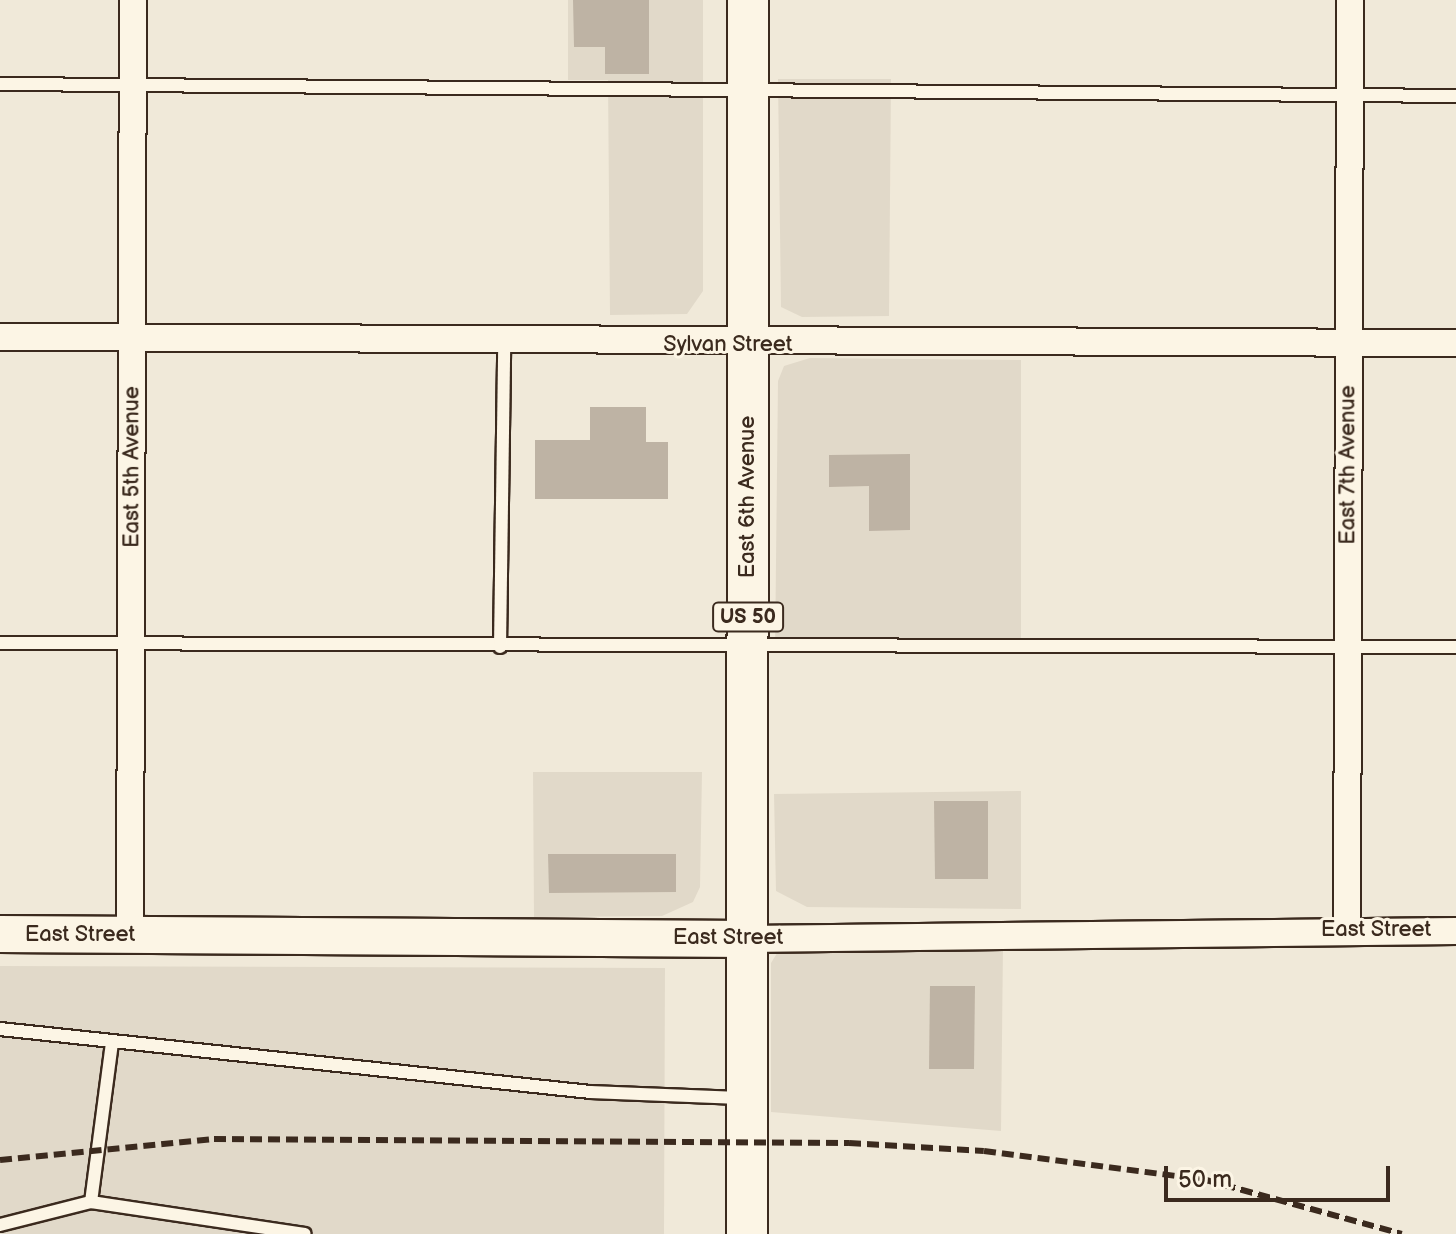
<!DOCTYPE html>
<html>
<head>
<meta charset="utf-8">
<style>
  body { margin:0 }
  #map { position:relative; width:1456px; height:1234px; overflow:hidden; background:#f0e9d9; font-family:"Balsamiq Sans",sans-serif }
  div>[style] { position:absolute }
  .built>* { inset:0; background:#e1d9c9 }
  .building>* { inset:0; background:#beb3a4 }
  .roads { filter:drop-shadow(2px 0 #3b2a1e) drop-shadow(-2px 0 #3b2a1e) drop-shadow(0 2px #3b2a1e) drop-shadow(0 -2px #3b2a1e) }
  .lane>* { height:12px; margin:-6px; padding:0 6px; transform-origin:6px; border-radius:6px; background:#fcf5e5 }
  .street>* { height:26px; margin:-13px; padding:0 13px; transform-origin:13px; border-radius:13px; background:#fcf5e5 }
  .secondary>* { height:36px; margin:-18px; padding:0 18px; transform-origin:18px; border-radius:18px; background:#fcf5e5 }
  .primary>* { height:40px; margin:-20px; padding:0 20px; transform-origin:20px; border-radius:20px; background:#fcf5e5 }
  .rail>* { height:6px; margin-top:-3px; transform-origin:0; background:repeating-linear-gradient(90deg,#3b2a1e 0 12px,transparent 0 18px) }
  span { translate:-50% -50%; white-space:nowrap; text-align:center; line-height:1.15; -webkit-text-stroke:6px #fcf5e5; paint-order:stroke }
  .shield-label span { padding:2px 6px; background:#fcf5e5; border:2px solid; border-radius:6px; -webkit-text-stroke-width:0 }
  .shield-label { font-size:20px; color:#3b2a1e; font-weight:700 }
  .street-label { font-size:22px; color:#3b2a1e }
  .scale { position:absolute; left:1164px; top:1166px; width:226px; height:36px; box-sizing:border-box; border:4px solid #3b2a1e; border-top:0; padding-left:10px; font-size:24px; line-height:28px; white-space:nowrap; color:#3b2a1e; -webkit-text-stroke:6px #fcf5e5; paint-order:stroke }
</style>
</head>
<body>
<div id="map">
  <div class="built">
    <i style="clip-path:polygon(568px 0,703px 0,703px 291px,687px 314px,610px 315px,608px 80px,568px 80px)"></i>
    <i style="clip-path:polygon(778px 79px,891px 79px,889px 316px,802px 317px,781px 307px)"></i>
    <i style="clip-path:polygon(810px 358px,1021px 360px,1021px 652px,775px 652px,778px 381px,784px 366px)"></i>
    <i style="clip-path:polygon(533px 772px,702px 772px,700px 887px,693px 902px,662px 916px,534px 917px)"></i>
    <i style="clip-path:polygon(1021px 791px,1021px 909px,807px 907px,776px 891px,774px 794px)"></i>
    <i style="clip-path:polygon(1003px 945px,1001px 1131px,771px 1112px,771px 963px,779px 950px)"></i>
    <i style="clip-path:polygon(0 966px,665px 968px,664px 1234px,0 1234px)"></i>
  </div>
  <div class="building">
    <i style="clip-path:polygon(573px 0,649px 0,649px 74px,605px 74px,605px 47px,574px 47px)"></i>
    <i style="clip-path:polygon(590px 407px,646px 407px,646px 442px,668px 442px,668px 499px,535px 499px,535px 440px,590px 440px)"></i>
    <i style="clip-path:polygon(910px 454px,910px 530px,869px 531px,869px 486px,829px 487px,829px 455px)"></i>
    <i style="clip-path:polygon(934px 801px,988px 801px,988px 879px,935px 879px)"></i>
    <i style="clip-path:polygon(548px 854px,676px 854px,676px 892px,549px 893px)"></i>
    <i style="clip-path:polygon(930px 986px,975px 986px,974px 1069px,929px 1069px)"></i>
  </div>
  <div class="roads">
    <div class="lane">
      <i style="left:0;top:84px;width:1456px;rotate:0.47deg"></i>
      <i style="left:0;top:643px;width:1456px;rotate:0.16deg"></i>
      <i style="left:500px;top:647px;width:303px;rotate:-89.2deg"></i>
      <i style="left:0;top:1029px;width:593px;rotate:6.09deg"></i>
      <i style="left:590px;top:1092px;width:150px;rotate:2.3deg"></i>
      <i style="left:91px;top:1202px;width:161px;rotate:-82.5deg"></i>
      <i style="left:0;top:1225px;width:94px;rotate:-14.2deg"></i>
      <i style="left:91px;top:1202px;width:216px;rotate:8.5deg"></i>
    </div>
    <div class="street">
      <i style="left:0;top:337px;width:1456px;rotate:0.24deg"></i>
      <i style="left:1347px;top:929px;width:929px;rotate:-89.81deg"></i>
      <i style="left:130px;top:935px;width:935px;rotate:-89.82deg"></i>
      <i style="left:747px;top:939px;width:709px;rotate:-0.65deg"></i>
    </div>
    <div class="secondary">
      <i style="left:0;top:934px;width:747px;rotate:0.38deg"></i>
    </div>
    <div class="primary">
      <i style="left:747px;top:1234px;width:1234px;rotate:-89.95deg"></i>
    </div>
  </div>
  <div class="rail">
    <i style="left:0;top:1160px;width:215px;rotate:-5.6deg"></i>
    <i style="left:214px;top:1139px;width:635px;rotate:0.36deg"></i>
    <i style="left:849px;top:1143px;width:135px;rotate:3.4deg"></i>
    <i style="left:984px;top:1151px;width:224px;rotate:7.4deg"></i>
    <i style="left:1206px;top:1180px;width:203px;rotate:15.4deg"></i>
  </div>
  <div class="shield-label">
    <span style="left:748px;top:617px">US 50</span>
  </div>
  <div class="street-label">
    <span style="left:728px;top:345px">Sylvan Street</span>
    <span style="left:1348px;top:465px;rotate:-90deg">East 7th Avenue</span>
    <span style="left:132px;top:467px;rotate:-90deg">East 5th Avenue</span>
    <span style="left:748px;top:497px;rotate:-90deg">East 6th Avenue</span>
    <span style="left:1376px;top:930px">East Street</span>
    <span style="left:80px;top:935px">East Street</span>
    <span style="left:728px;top:938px">East Street</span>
  </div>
  <div class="scale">50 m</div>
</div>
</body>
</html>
